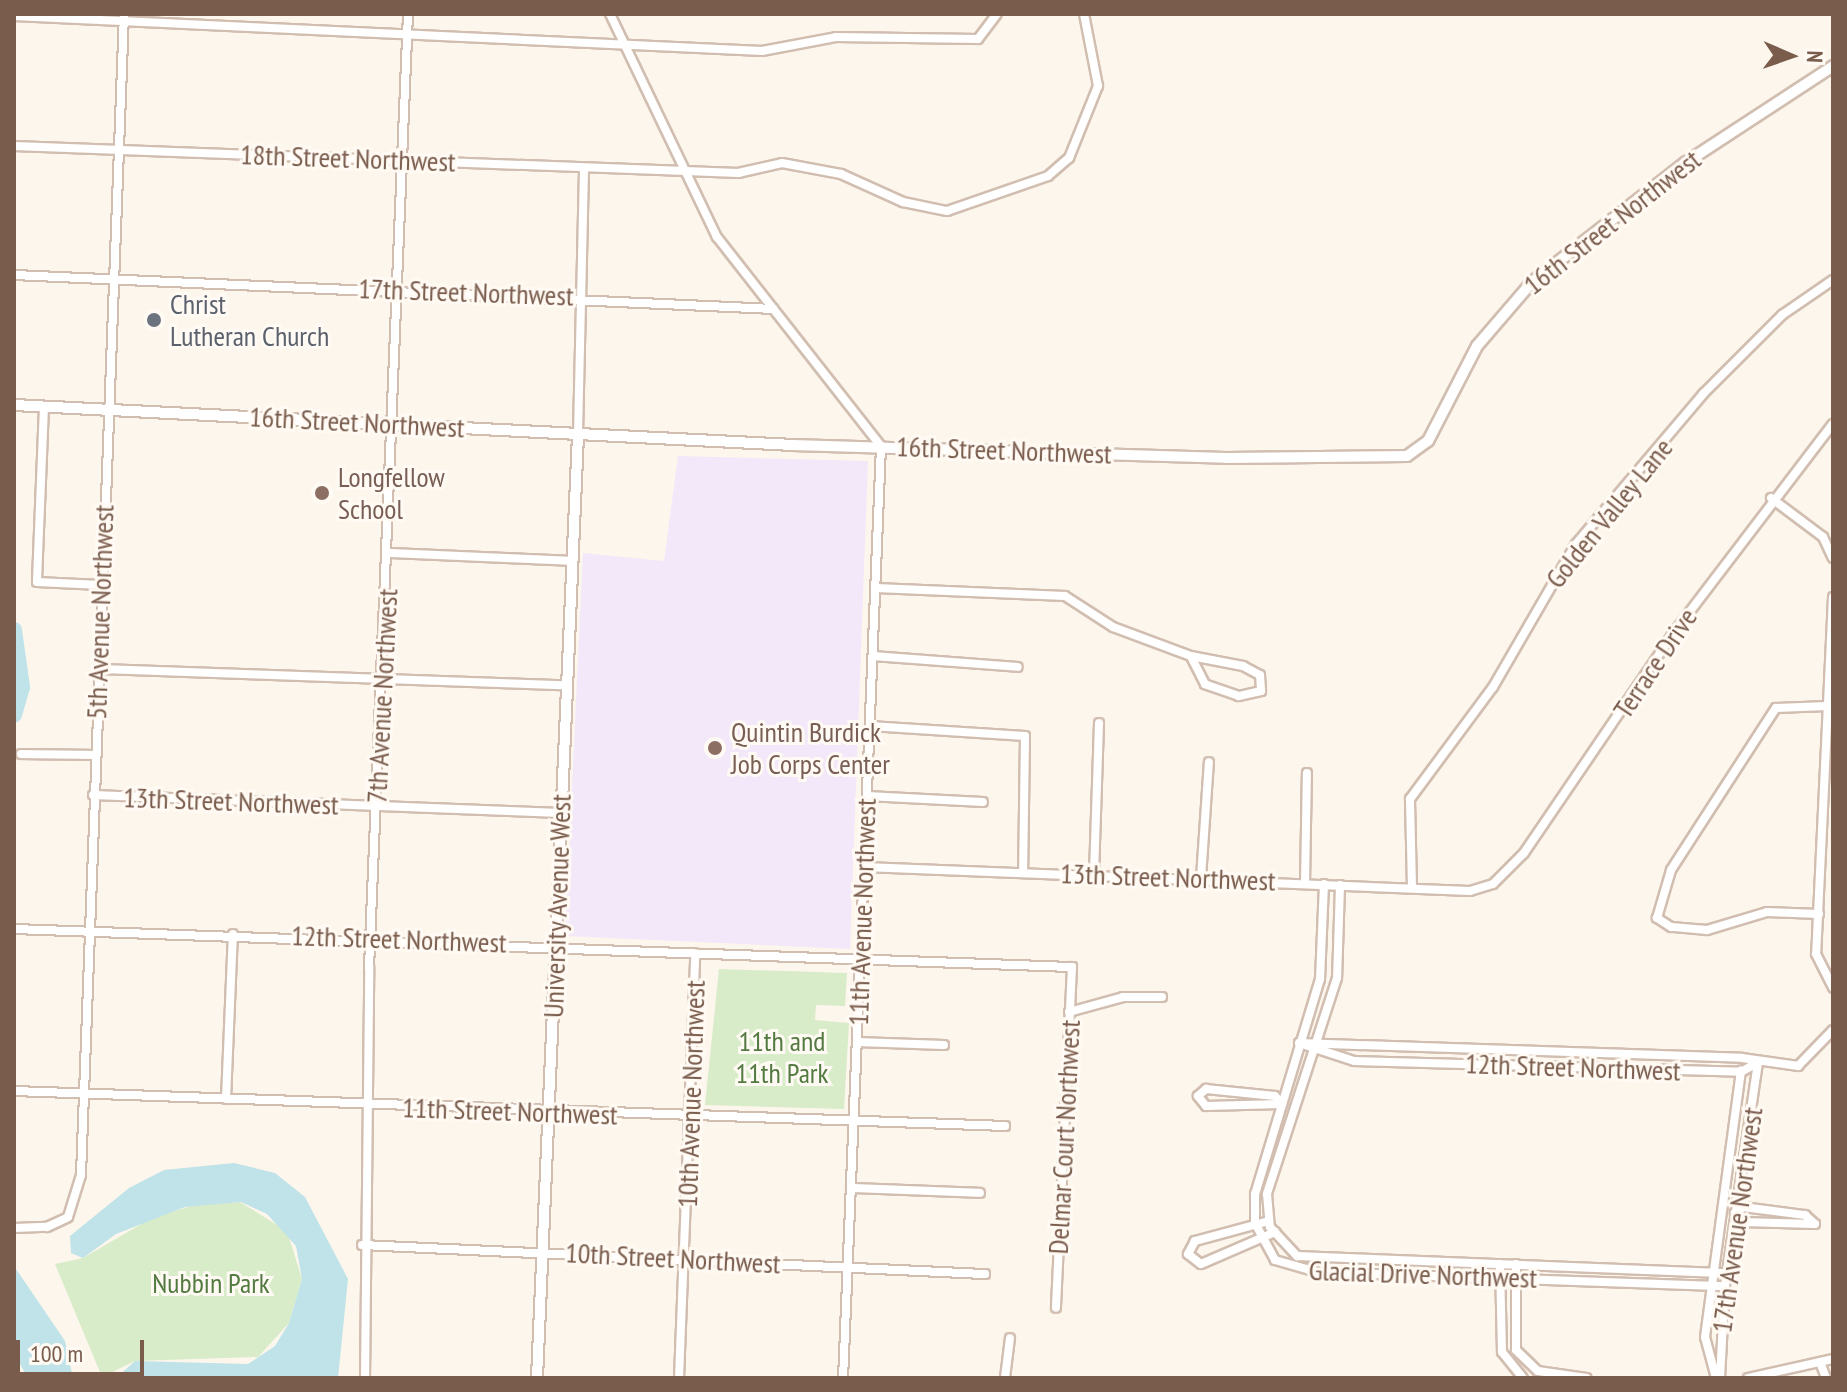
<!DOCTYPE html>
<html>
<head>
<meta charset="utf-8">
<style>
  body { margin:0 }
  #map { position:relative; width:1847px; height:1392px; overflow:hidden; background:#fdf6ec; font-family:"PT Sans Narrow",sans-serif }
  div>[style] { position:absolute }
  .education>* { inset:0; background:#f3e8fa }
  .green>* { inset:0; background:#d8ecc9 }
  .water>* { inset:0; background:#bfe3e8 }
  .river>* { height:16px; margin:-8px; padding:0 8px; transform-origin:8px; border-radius:8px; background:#bfe3e8 }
  .roads { filter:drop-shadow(2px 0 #d1beb0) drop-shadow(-2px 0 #d1beb0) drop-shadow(0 2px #d1beb0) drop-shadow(0 -2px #d1beb0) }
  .minor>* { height:8px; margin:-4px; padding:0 4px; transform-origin:4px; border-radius:4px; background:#fff }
  .tertiary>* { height:10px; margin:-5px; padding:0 5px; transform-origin:5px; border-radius:5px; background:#fff }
  .dots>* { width:22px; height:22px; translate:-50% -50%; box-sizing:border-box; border:4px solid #fffaf3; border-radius:50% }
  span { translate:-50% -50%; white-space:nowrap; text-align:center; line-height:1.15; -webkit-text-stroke:6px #fffaf3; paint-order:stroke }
  .street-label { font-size:28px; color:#7a5c4d }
  .worship-label { font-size:28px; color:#5b616d }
  .left { translate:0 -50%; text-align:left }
  .education-label { font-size:28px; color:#785e54 }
  .park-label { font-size:28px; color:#537a41 }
  .frame { position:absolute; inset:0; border:16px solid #7a5c4d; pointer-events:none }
  .north { position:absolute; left:1751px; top:16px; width:80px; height:80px; -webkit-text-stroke:6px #fffaf3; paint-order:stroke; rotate:92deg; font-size:22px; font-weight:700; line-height:32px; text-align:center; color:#7a5c4d }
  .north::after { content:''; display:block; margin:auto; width:28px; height:36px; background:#7a5c4d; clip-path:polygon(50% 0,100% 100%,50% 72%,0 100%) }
  .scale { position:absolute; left:16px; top:1340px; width:128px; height:36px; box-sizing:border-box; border:4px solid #7a5c4d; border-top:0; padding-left:10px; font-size:24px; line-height:28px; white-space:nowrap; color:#7a5c4d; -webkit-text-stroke:6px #fffaf3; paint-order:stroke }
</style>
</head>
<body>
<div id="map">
  <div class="education">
    <i style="clip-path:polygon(678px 456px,868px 461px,850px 949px,565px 936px,583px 553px,664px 561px)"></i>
  </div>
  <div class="green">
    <i style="clip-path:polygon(719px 969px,847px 973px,845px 1006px,816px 1005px,815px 1020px,849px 1023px,844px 1109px,705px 1105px)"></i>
    <i style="clip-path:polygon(240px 1202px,287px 1231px,302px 1279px,289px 1323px,258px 1357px,135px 1361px,102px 1377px,55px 1264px,83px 1258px,150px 1219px,194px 1205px)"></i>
  </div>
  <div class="water">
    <i style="clip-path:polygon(234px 1163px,275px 1173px,305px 1197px,348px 1279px,338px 1378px,116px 1378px,135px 1361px,248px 1364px,275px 1346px,289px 1323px,302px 1279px,296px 1246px,267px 1214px,241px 1202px,185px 1207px,116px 1234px,83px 1258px,71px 1253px,70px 1236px,129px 1188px,164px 1170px)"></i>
    <i style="clip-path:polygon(14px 1266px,65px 1341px,73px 1378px,28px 1378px,14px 1354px)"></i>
  </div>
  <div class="river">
    <i style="left:14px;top:630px;width:58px;rotate:82deg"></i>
    <i style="left:22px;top:687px;width:29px;rotate:106deg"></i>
  </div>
  <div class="roads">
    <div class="minor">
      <i style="left:610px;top:14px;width:247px;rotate:64.4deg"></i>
      <i style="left:717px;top:237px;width:266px;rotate:51.9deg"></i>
      <i style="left:881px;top:446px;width:933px;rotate:92.33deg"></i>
      <i style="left:14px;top:16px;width:749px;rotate:2.68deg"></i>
      <i style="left:762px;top:51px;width:75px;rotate:-10.7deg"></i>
      <i style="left:836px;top:37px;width:142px;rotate:0.8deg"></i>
      <i style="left:978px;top:39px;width:31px;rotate:-53deg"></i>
      <i style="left:14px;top:146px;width:725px;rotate:2.14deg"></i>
      <i style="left:738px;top:173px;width:45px;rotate:-12.8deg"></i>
      <i style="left:782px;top:163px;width:60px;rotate:10.6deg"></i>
      <i style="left:841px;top:174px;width:68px;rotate:24.3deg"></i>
      <i style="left:903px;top:202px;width:45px;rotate:11.6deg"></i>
      <i style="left:947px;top:211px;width:107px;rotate:-19.1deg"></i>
      <i style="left:1048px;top:176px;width:28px;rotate:-41deg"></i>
      <i style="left:1069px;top:158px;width:78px;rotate:-68.1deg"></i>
      <i style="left:1098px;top:86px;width:73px;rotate:-101deg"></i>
      <i style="left:14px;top:275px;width:760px;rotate:2.56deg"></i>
      <i style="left:44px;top:406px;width:176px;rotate:92.3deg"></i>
      <i style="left:37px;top:582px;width:64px;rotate:2.7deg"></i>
      <i style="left:578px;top:434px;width:266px;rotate:-88.7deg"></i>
      <i style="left:1771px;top:498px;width:65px;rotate:36.9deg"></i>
      <i style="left:1823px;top:537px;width:23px;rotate:65deg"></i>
      <i style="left:389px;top:553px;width:182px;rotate:2.5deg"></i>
      <i style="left:876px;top:588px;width:189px;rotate:2.4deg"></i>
      <i style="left:1065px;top:596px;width:57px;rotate:32.9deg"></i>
      <i style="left:1113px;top:627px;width:83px;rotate:20.4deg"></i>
      <i style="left:1833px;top:597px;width:357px;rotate:92.7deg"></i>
      <i style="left:1816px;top:954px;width:38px;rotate:63deg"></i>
      <i style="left:873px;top:656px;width:145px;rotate:4.3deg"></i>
      <i style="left:1191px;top:656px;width:53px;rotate:10.9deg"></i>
      <i style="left:1243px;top:666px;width:19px;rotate:28deg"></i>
      <i style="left:1260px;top:675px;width:16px;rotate:86deg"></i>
      <i style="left:1261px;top:691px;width:23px;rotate:167deg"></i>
      <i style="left:1239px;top:696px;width:36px;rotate:-161deg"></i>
      <i style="left:1205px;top:684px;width:31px;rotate:-117deg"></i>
      <i style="left:98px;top:669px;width:468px;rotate:2deg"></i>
      <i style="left:870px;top:726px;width:155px;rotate:3.7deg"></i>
      <i style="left:1025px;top:736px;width:135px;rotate:90.8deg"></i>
      <i style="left:21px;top:754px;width:74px;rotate:0.8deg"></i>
      <i style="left:93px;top:795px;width:468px;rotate:2.2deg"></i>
      <i style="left:867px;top:796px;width:116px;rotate:3deg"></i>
      <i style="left:864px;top:867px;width:606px;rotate:2.27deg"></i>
      <i style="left:1470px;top:891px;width:24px;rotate:-17deg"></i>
      <i style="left:1493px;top:884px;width:44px;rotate:-45deg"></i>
      <i style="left:1524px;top:853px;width:263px;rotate:-55.8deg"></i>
      <i style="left:1672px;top:635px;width:265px;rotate:-52.7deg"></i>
      <i style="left:1094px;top:874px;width:151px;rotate:-88.1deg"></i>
      <i style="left:1201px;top:878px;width:116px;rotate:-86.1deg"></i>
      <i style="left:1305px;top:883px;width:110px;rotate:-89deg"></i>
      <i style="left:1324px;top:884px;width:95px;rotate:92.4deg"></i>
      <i style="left:1320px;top:979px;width:225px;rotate:106.8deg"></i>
      <i style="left:1255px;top:1194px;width:29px;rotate:90deg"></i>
      <i style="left:1255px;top:1223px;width:42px;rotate:61.6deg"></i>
      <i style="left:1275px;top:1260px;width:44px;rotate:15.9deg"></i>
      <i style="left:1317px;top:1272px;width:408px;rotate:2deg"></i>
      <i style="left:1340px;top:885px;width:93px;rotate:91.8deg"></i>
      <i style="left:1337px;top:978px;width:227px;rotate:108deg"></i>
      <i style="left:1267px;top:1194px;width:33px;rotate:85deg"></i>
      <i style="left:1270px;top:1227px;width:40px;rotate:47deg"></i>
      <i style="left:1297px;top:1256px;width:430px;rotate:2.3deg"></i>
      <i style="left:1412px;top:888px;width:89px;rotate:-91.3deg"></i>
      <i style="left:1410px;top:799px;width:139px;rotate:-53.5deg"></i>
      <i style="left:1493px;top:687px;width:165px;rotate:-59.9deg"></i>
      <i style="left:1576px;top:544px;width:197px;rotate:-49.7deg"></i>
      <i style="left:1703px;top:394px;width:112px;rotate:-45deg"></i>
      <i style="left:1782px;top:315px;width:62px;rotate:-34.5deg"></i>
      <i style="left:1819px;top:914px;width:52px;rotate:-177.8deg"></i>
      <i style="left:1767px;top:912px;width:63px;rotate:163.3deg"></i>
      <i style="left:1707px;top:930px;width:36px;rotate:-175deg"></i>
      <i style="left:1671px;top:927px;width:17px;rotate:-147deg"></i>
      <i style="left:1657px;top:918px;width:50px;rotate:-73.7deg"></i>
      <i style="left:1671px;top:870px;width:193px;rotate:-57.1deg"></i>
      <i style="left:1776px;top:708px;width:52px;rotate:-2.2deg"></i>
      <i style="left:14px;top:929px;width:1059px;rotate:2.06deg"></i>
      <i style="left:1072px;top:967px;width:341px;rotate:92.7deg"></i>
      <i style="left:1069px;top:1012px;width:56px;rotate:-15.5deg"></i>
      <i style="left:1123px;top:997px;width:39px"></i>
      <i style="left:857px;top:1042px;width:87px;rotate:2deg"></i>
      <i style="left:1299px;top:1043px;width:443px;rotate:1.9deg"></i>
      <i style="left:1742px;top:1058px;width:57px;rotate:8.1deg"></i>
      <i style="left:1798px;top:1066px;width:50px;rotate:-45.8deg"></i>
      <i style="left:1299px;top:1043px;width:58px;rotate:18.1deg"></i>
      <i style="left:1354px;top:1061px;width:387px;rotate:1.6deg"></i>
      <i style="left:1741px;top:1072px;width:20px;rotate:-30deg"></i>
      <i style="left:1206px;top:1089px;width:69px;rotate:5.8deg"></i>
      <i style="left:1275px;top:1096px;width:11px;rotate:49deg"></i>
      <i style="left:1282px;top:1104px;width:76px;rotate:178.5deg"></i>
      <i style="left:1206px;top:1106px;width:13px;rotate:-129deg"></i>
      <i style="left:1198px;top:1096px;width:11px;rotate:-41deg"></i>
      <i style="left:14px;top:1091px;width:992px;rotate:2.02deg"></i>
      <i style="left:226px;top:1099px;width:165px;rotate:-87.6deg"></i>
      <i style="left:851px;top:1188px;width:129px;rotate:2.2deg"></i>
      <i style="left:1743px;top:1207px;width:63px;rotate:7.4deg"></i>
      <i style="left:1805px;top:1215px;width:13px;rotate:42deg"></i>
      <i style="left:1815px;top:1224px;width:74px;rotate:-178.5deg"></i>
      <i style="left:1741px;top:1222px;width:11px;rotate:-124deg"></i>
      <i style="left:1735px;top:1213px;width:10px;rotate:-37deg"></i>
      <i style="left:1269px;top:1221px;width:77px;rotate:164.9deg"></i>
      <i style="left:1195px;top:1241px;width:15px;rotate:118deg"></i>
      <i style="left:1188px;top:1254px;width:16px;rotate:38deg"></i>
      <i style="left:1201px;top:1264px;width:81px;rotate:-23.4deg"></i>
      <i style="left:14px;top:1228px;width:33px;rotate:-2deg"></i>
      <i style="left:47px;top:1227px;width:23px;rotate:-25deg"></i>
      <i style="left:68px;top:1217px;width:44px;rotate:-72.8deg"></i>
      <i style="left:81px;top:1175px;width:1162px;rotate:-87.88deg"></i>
      <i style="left:362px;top:1245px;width:624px;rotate:2.67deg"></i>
      <i style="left:1500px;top:1264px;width:88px;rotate:88.7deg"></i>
      <i style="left:1502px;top:1352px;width:33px;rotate:51deg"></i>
      <i style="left:1516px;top:1264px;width:86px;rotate:90deg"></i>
      <i style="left:1516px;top:1350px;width:30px;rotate:44deg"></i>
      <i style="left:1538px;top:1371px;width:49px;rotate:8.1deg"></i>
      <i style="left:1820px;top:1362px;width:17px;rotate:69deg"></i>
      <i style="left:365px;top:1378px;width:410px;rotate:-89.4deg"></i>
      <i style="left:369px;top:968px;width:955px;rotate:-87.66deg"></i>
      <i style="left:679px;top:1378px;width:425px;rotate:-87.8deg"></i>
      <i style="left:1005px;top:1378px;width:40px;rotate:-82.9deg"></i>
      <i style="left:1716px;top:1378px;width:42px;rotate:-105deg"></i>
      <i style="left:1705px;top:1337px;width:269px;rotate:-82.3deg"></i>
      <i style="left:1720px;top:1378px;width:92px;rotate:-86.9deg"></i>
      <i style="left:1725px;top:1286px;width:226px;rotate:-81.6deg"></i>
      <i style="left:1748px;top:1378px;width:87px;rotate:-12.6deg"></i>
    </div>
    <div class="tertiary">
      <i style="left:14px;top:405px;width:779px;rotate:2.94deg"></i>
      <i style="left:792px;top:445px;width:434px;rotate:1.7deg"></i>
      <i style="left:1226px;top:458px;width:181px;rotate:-0.6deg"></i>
      <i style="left:1407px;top:456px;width:26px;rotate:-36deg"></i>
      <i style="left:1428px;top:441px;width:107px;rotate:-62.7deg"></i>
      <i style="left:1477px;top:346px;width:84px;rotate:-49.3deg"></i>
      <i style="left:1532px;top:282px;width:194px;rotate:-37.9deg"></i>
      <i style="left:1685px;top:163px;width:177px;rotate:-33.2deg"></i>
      <i style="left:537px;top:1378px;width:945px;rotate:-87.51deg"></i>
    </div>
  </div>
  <div class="dots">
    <i style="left:154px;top:320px;background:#6b7280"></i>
    <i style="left:322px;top:493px;background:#8d6e63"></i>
    <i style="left:715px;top:748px;background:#8d6e63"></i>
  </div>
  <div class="street-label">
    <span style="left:348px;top:158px;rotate:2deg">18th Street Northwest</span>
    <span style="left:1612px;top:222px;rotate:-38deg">16th Street Northwest</span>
    <span style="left:466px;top:292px;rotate:2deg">17th Street Northwest</span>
    <span style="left:357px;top:422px;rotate:3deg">16th Street Northwest</span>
    <span style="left:1004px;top:450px;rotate:2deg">16th Street Northwest</span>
    <span style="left:1609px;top:513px;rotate:-51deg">Golden Valley Lane</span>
    <span style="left:100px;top:612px;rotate:-88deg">5th Avenue Northwest</span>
    <span style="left:1655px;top:663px;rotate:-56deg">Terrace Drive</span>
    <span style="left:382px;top:696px;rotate:-87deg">7th Avenue Northwest</span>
    <span style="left:231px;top:801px;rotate:2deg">13th Street Northwest</span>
    <span style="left:1168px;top:877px;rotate:2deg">13th Street Northwest</span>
    <span style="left:557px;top:906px;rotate:-88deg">University Avenue West</span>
    <span style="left:862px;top:912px;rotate:-88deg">11th Avenue Northwest</span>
    <span style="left:399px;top:939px;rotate:2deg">12th Street Northwest</span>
    <span style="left:1573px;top:1067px;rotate:2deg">12th Street Northwest</span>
    <span style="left:691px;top:1094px;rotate:-88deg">10th Avenue Northwest</span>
    <span style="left:510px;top:1111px;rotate:2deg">11th Street Northwest</span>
    <span style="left:1064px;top:1137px;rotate:-87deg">Delmar Court Northwest</span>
    <span style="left:1737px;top:1220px;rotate:-82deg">17th Avenue Northwest</span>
    <span style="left:673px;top:1258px;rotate:3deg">10th Street Northwest</span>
    <span style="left:1423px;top:1274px;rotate:2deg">Glacial Drive Northwest</span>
  </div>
  <div class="worship-label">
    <span class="left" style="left:170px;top:320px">Christ<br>Lutheran Church</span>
  </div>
  <div class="education-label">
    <span class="left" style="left:338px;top:493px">Longfellow<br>School</span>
    <span class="left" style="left:731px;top:748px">Quintin Burdick<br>Job Corps Center</span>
  </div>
  <div class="park-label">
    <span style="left:782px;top:1057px">11th and<br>11th Park</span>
    <span style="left:211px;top:1283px">Nubbin Park</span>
  </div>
  <div class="frame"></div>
  <div class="north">N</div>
  <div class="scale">100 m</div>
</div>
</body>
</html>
